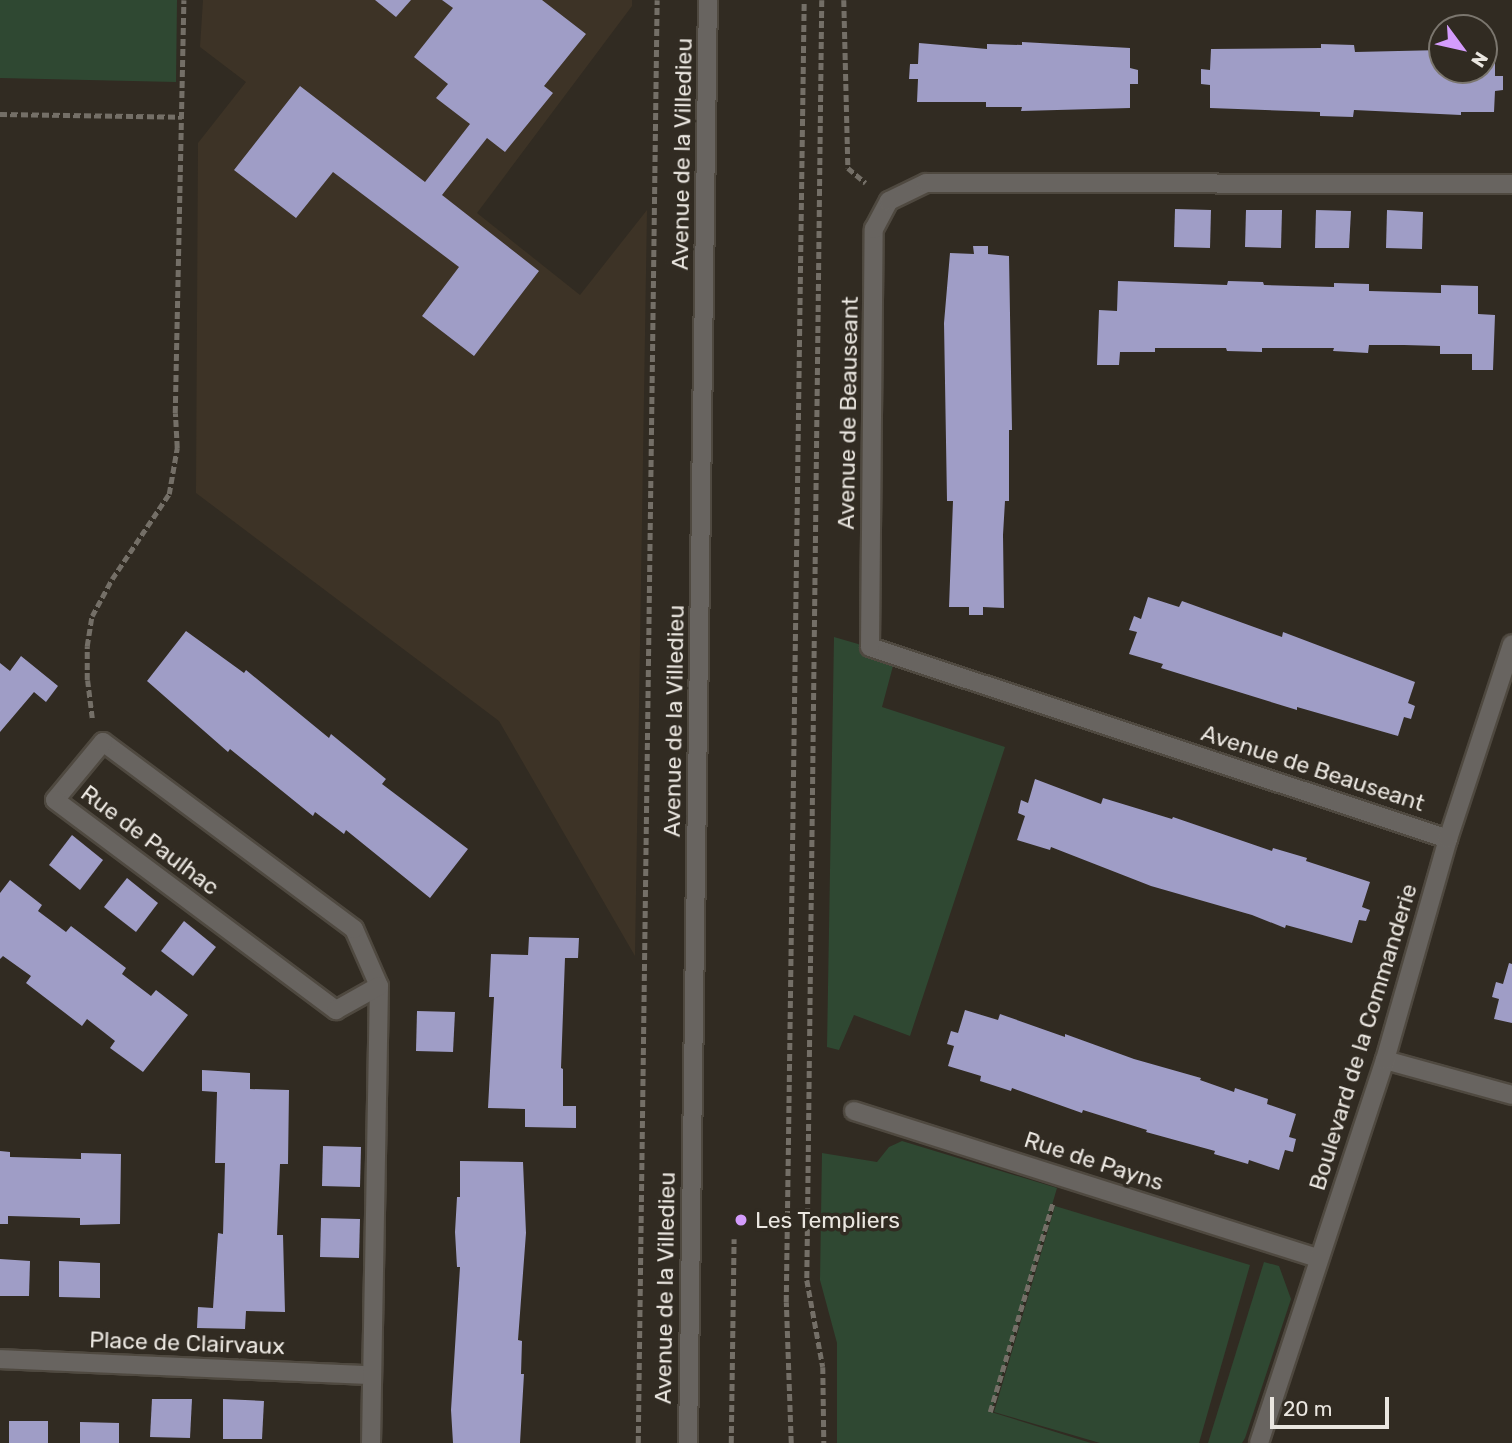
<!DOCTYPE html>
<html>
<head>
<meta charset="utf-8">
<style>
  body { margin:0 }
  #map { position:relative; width:1512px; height:1443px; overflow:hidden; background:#312b22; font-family:Rubik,sans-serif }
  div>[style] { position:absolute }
  .built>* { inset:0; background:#3d3326 }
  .green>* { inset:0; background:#2f4832 }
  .building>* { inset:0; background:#9f9dc6 }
  .path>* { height:4.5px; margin-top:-2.25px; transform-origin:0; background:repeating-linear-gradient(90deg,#746f67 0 7px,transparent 0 10.5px) }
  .roads { filter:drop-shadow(2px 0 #4f4940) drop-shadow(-2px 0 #4f4940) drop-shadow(0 2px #4f4940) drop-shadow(0 -2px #4f4940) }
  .minor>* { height:18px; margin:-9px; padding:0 9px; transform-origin:9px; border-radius:9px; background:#686460 }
  .tertiary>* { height:18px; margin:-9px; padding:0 9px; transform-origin:9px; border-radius:9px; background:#686460 }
  .dots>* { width:19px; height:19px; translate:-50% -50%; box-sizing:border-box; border:4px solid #312b22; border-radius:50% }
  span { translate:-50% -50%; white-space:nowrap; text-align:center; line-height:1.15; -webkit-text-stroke:7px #312b22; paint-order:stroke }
  .street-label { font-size:23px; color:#eae6e0 }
  .poi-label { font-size:23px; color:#eae6e0 }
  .left { translate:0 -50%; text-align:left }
  .north { position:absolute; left:1428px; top:14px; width:70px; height:70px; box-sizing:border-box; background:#312b22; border:2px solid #7b766e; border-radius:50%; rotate:123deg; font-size:19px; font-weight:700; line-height:28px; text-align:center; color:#eae6e0 }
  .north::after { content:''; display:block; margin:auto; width:24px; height:32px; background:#d49cfc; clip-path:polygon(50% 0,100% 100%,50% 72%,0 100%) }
  .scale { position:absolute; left:1270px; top:1397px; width:119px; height:32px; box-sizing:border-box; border:4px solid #eae6e0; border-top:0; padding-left:9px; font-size:21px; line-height:24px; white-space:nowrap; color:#eae6e0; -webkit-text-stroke:5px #312b22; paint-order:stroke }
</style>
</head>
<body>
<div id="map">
  <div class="built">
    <i style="clip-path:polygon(203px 0,632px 0,632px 6px,477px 213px,580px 295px,647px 210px,635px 956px,499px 721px,196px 493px,198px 143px,246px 82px,200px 47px)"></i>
  </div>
  <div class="green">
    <i style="clip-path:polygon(0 0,177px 0,176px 82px,0 78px)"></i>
    <i style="clip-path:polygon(834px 637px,865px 646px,893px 666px,882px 707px,1005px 747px,910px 1036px,854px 1015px,839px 1050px,827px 1047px)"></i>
    <i style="clip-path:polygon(902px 1141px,1057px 1188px,991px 1412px,1091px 1443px,837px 1443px,837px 1343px,820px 1280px,822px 1153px,877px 1162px,889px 1147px)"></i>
    <i style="clip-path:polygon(1055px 1206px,1250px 1265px,1199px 1443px,1100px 1443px,994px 1412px)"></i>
    <i style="clip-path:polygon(1264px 1262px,1279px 1266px,1291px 1299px,1245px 1438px,1242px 1443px,1208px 1443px)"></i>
  </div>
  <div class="building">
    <i style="clip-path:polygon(375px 0,411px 0,396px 17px)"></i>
    <i style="clip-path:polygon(442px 0,542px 0,586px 34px,544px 86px,553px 93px,505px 152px,487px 138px,442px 195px,539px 271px,474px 356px,422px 316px,459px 267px,333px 172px,296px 218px,234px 170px,300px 86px,425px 182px,470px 124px,436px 98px,448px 84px,414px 57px,453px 8px)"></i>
    <i style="clip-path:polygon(1022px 42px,1130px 48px,1130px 68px,1138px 70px,1138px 84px,1130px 84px,1130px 108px,1021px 111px,1022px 107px,986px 107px,986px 102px,917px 102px,918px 79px,909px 79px,910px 64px,918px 64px,919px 43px,987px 49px,987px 44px,1022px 45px)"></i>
    <i style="clip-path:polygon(1321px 44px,1354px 45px,1355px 52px,1442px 50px,1442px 70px,1484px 70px,1484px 52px,1495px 52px,1495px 76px,1503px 76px,1503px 90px,1495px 91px,1494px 112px,1461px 112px,1461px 115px,1354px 110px,1353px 117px,1320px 116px,1320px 112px,1210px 108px,1210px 85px,1201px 84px,1201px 69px,1210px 70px,1211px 49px,1321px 48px)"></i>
    <i style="clip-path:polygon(1175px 209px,1211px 210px,1210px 248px,1174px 247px)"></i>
    <i style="clip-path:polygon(1246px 210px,1282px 210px,1281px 248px,1245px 247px)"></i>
    <i style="clip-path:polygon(1316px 210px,1351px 211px,1349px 248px,1315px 248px)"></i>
    <i style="clip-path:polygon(1387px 210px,1423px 212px,1422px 249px,1386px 248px)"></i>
    <i style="clip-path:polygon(973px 246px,988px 246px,988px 254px,1009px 256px,1012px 430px,1009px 430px,1009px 501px,1005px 501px,1003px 535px,1004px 608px,983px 607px,983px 615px,969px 615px,969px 607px,949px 607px,953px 501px,947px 501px,944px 323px,950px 253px,974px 254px)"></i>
    <i style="clip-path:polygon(1118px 281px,1227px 285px,1228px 281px,1263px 282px,1264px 285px,1334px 287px,1334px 283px,1369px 284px,1369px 291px,1441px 293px,1441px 285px,1478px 286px,1478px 314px,1495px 315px,1493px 370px,1472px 370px,1472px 354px,1440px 354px,1440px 346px,1404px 345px,1369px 345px,1368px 353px,1333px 351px,1334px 348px,1262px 348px,1262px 352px,1227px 351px,1226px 348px,1155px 348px,1155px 352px,1120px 352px,1119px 365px,1097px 365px,1099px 310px,1117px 311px)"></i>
    <i style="clip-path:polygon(1148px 597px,1179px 607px,1182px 601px,1282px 637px,1283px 632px,1415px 682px,1408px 703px,1415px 706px,1411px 719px,1404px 717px,1398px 736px,1297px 707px,1297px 710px,1161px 668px,1163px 664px,1129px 654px,1137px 632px,1129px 630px,1134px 616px,1141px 619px)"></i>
    <i style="clip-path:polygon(186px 631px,244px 673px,246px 670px,329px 738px,331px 734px,386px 779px,382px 784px,468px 849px,430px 898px,346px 830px,344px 834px,315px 812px,313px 816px,230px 749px,228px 752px,147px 681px)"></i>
    <i style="clip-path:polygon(21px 656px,58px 686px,46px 702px,34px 692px,0 732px,0 663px,10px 671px)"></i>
    <i style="clip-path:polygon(1035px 779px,1101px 804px,1103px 798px,1172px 819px,1173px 817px,1272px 851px,1273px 848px,1307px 858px,1306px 861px,1370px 882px,1362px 907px,1370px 910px,1366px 921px,1359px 920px,1352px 943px,1286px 925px,1285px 928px,1252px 915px,1151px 886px,1051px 847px,1050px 850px,1017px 840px,1025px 816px,1018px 813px,1021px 800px,1028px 803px)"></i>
    <i style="clip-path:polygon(72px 835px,103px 860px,80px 890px,49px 865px)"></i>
    <i style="clip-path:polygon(127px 878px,158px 903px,136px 932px,104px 907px)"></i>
    <i style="clip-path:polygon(10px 880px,42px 905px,38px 911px,66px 932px,71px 926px,126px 968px,122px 974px,151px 996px,156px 990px,188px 1015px,143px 1072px,110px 1048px,115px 1041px,87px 1019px,82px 1026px,26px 983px,31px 976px,3px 956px,0 959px,0 893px)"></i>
    <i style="clip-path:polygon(184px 921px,216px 947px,193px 976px,161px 951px)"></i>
    <i style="clip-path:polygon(529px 937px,579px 938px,578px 958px,565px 958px,561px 1068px,563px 1069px,563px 1106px,576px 1106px,576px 1128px,525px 1127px,525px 1109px,488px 1108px,494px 997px,489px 997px,491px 954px,528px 955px)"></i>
    <i style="clip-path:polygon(1509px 963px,1512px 964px,1512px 1023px,1494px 1019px,1499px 999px,1492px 997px,1496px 982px,1503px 984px)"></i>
    <i style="clip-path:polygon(965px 1010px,998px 1020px,1000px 1014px,1065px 1037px,1065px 1034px,1134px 1059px,1201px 1078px,1200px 1080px,1234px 1092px,1235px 1088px,1268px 1099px,1267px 1104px,1296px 1114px,1289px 1137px,1296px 1139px,1293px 1152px,1285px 1150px,1279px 1170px,1249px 1160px,1248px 1164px,1214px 1154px,1215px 1151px,1146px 1132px,1147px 1130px,1083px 1110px,1082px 1113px,1012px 1088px,1011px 1091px,980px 1081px,981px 1076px,948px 1066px,954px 1046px,947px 1044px,951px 1031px,958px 1033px)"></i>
    <i style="clip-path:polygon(417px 1011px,455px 1012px,453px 1052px,416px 1051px)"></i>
    <i style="clip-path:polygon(202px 1070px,250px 1073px,250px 1089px,289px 1090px,288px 1164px,280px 1164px,277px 1235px,283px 1235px,285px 1312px,246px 1311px,245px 1329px,197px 1328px,198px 1307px,213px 1308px,218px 1233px,223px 1234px,225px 1163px,215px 1163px,217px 1092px,202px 1091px)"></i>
    <i style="clip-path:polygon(323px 1146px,361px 1147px,360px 1187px,322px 1186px)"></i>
    <i style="clip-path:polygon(0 1151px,10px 1152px,10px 1157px,81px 1159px,81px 1153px,121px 1154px,120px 1224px,80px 1225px,80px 1218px,8px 1216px,8px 1224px,0 1224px)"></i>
    <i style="clip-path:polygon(460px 1161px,523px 1162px,526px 1233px,518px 1340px,522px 1341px,521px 1374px,524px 1374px,520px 1443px,453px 1443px,451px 1410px,460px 1267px,457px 1267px,455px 1232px,457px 1197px,460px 1197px)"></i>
    <i style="clip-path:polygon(321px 1218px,360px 1219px,359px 1258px,320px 1257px)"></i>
    <i style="clip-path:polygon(0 1259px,30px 1261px,29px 1296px,0 1296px)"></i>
    <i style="clip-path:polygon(59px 1261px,100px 1263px,100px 1298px,59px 1297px)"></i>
    <i style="clip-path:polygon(152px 1399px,192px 1399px,190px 1438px,150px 1437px)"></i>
    <i style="clip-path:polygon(223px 1399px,264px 1401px,262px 1439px,223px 1439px)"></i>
    <i style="clip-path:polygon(9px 1421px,48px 1421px,48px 1443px,9px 1443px)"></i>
    <i style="clip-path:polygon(80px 1422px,119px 1423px,119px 1443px,80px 1443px)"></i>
  </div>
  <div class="path">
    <i style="left:822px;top:0;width:1280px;rotate:90.67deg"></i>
    <i style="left:807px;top:1280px;width:88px;rotate:79.6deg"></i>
    <i style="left:823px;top:1367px;width:76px;rotate:89.2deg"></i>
    <i style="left:844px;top:0;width:168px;rotate:88.6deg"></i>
    <i style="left:848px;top:168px;width:23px;rotate:40deg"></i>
    <i style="left:0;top:114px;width:182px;rotate:0.9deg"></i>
    <i style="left:92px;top:718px;width:38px;rotate:-97deg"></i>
    <i style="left:87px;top:680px;width:34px;rotate:-90deg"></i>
    <i style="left:87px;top:646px;width:30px;rotate:-81deg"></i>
    <i style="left:92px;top:616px;width:42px;rotate:-61.6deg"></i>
    <i style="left:112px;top:579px;width:102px;rotate:-56.2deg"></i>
    <i style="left:169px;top:494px;width:47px;rotate:-80.1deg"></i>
    <i style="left:177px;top:448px;width:35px;rotate:-93deg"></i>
    <i style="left:175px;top:413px;width:413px;rotate:-88.8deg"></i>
    <i style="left:990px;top:1412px;width:219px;rotate:-73.3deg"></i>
    <i style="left:638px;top:1443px;width:1443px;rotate:-89.25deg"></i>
    <i style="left:731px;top:1443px;width:204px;rotate:-89.2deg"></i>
    <i style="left:791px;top:1443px;width:141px;rotate:-92deg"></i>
    <i style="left:786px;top:1302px;width:1302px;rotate:-89.21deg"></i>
  </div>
  <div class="roads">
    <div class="minor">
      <i style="left:1448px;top:839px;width:609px;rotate:-161.62deg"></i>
      <i style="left:870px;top:647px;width:418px;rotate:-89.5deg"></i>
      <i style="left:874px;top:229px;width:32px;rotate:-62deg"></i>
      <i style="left:889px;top:201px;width:41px;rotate:-25.9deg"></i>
      <i style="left:926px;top:183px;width:586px;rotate:0.1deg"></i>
      <i style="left:1385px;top:1060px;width:132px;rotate:15.4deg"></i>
      <i style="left:854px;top:1111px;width:487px;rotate:17.6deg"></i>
      <i style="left:0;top:1359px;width:372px;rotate:2.5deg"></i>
      <i style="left:371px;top:1443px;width:457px;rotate:-89deg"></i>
      <i style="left:379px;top:986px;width:62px;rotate:-113.7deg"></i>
      <i style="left:354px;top:929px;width:313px;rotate:-143.3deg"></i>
      <i style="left:103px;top:742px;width:75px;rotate:129.6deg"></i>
      <i style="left:55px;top:800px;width:351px;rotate:36.8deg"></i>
      <i style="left:336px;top:1010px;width:49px;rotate:-29.2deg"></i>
      <i style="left:1259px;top:1443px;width:403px;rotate:-71.8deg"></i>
      <i style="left:1385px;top:1060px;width:230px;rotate:-74.1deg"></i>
      <i style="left:1448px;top:839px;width:205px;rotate:-71.8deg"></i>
    </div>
    <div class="tertiary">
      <i style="left:688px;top:1443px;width:1443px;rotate:-89.21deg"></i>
    </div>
  </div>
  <div class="dots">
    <i style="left:741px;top:1220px;background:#d49cfc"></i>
  </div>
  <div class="street-label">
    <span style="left:682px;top:154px;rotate:-89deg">Avenue de la Villedieu</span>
    <span style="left:848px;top:413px;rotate:-89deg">Avenue de Beauseant</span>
    <span style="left:674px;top:721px;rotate:-89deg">Avenue de la Villedieu</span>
    <span style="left:1313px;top:768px;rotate:18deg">Avenue de Beauseant</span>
    <span style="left:150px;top:840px;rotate:37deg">Rue de Paulhac</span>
    <span style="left:1363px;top:1037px;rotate:-73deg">Boulevard de la Commanderie</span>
    <span style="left:1094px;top:1161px;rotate:18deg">Rue de Payns</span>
    <span style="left:665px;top:1288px;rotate:-89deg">Avenue de la Villedieu</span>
    <span style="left:187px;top:1343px;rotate:2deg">Place de Clairvaux</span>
  </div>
  <div class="poi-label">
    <span class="left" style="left:755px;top:1220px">Les Templiers</span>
  </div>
  <div class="north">N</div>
  <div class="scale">20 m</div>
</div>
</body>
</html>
